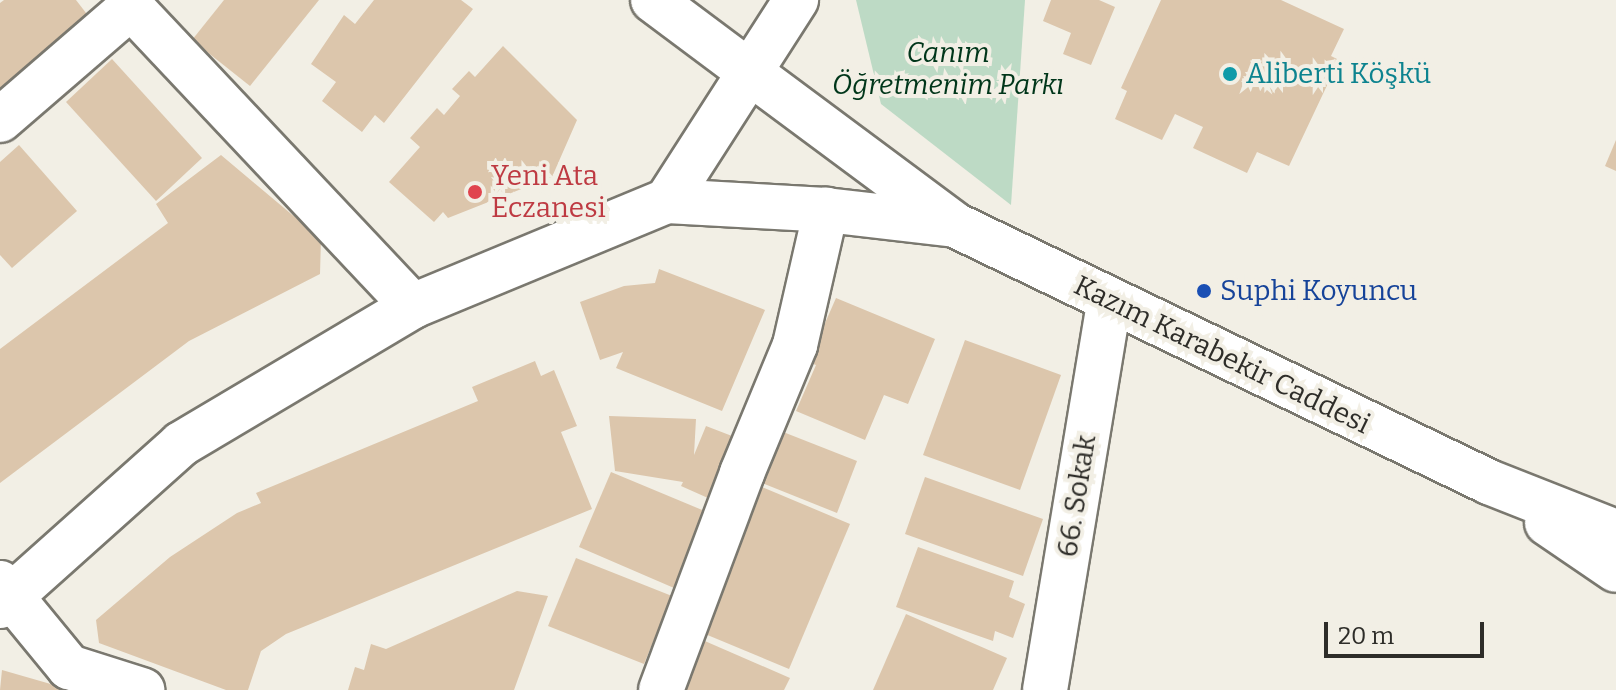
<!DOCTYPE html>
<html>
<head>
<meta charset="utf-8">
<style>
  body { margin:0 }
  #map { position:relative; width:1616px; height:690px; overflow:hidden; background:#f2efe5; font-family:Bitter,serif }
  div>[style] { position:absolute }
  .green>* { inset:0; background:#bddac5 }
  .building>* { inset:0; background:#dcc6ac }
  .roads { filter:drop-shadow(2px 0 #7a786f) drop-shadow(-2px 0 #7a786f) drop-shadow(0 2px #7a786f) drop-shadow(0 -2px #7a786f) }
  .minor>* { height:44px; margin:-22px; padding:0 22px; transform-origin:22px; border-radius:22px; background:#fff }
  .secondary>* { height:44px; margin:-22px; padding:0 22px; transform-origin:22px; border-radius:22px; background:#fff }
  .dots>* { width:22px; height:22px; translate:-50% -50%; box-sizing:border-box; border:4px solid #f2efe5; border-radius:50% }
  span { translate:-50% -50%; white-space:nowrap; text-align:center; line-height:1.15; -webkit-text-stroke:8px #f2efe5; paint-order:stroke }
  .park-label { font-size:28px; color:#00361a; font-style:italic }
  .culture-label { font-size:28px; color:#0d838f }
  .left { translate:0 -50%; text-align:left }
  .health-label { font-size:28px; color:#be3a42 }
  .transit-label { font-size:28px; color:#164399 }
  .street-label { font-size:28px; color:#2e2d29 }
  .scale { position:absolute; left:1324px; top:622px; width:160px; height:36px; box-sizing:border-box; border:4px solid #2e2d29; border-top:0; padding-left:10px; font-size:24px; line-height:28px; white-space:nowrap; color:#2e2d29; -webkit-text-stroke:6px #f2efe5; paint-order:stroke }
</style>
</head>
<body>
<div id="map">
  <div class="green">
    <i style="clip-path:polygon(856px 0,1025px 0,1011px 205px,881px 104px)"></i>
  </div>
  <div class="building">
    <i style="clip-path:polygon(4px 0,76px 0,93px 22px,0 97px,0 3px)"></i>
    <i style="clip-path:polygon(224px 0,319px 0,250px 86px,192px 40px)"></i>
    <i style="clip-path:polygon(374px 0,461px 0,473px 9px,384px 123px,375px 115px,362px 132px,322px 101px,336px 82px,311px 64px,344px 15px,355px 24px)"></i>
    <i style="clip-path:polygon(1051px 0,1099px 0,1115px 7px,1091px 65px,1063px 54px,1071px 33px,1043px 21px)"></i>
    <i style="clip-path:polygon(1161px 0,1281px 0,1344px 29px,1331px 56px,1339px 60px,1289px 166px,1257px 152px,1247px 173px,1193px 148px,1203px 127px,1175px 114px,1162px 140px,1115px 119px,1127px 91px,1121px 88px)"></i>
    <i style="clip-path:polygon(503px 46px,577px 120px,552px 177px,448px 218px,443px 212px,434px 222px,389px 182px,420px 147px,410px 138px,437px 108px,444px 115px,460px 96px,452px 89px,469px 71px,475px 77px)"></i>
    <i style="clip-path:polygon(112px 59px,202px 158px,156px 201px,66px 102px)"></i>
    <i style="clip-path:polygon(1616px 140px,1616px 171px,1605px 166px)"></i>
    <i style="clip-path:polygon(19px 145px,77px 211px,12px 268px,0 255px,0 162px)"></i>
    <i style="clip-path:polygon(221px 155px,321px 239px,320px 274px,189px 341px,0 483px,0 349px,168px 223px,156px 204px)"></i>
    <i style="clip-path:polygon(659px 269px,765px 310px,722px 411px,616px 368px,623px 352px,600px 360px,580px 302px,624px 286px,655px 283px)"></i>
    <i style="clip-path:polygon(836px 298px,935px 339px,908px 404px,884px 395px,865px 440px,796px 411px,816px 365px,808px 362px)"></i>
    <i style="clip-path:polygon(965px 340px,1061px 375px,1020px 490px,923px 455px)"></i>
    <i style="clip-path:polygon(535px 361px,541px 376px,554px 370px,577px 426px,561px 432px,592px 509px,286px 634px,261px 651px,248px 690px,226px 690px,99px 643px,96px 620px,170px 557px,237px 513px,261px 503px,256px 493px,478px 401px,472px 387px)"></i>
    <i style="clip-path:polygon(609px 416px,696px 419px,694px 455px,706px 426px,732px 436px,708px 498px,681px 486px,683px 482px,615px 471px)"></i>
    <i style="clip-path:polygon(773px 428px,857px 461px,837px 513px,752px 479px)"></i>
    <i style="clip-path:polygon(611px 472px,707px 512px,674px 588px,579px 547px)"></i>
    <i style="clip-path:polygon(925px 477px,1043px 519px,1023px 576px,905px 534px)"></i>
    <i style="clip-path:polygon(755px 484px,850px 524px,789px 669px,693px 629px)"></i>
    <i style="clip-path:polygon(918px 547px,1014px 581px,1009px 597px,1025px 604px,1013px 638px,995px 631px,993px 641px,896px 607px)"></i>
    <i style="clip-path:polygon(576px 558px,672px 596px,644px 664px,548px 626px)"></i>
    <i style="clip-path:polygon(517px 591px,548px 596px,514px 690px,348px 690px,355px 667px,364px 670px,371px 644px,386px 649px)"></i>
    <i style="clip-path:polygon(906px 614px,1007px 658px,993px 690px,873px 690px)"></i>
    <i style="clip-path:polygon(691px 635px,790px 678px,784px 690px,668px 690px)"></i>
    <i style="clip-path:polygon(2px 670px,68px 689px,68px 690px,0 690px)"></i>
  </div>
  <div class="roads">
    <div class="minor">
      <i style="left:653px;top:0;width:119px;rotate:36.8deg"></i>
      <i style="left:0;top:120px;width:173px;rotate:-40.8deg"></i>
      <i style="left:131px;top:7px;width:411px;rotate:46.7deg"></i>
      <i style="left:0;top:583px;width:109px;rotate:50.6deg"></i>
      <i style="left:69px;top:667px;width:77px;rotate:17.5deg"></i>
      <i style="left:661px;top:690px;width:232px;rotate:-69.5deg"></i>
      <i style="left:742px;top:473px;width:139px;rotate:-67.5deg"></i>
      <i style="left:795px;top:345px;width:139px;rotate:-77.1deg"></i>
      <i style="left:1045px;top:690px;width:393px;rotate:-80.6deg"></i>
    </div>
    <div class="secondary">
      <i style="left:748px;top:71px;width:255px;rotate:36.6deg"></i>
      <i style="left:667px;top:201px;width:239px;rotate:-57.3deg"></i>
      <i style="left:1547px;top:523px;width:83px;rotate:34.3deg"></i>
      <i style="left:0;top:606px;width:243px;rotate:-41.8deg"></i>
      <i style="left:181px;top:444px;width:270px;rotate:-30.7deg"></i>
      <i style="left:413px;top:306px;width:275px;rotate:-22.5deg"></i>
      <i style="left:667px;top:201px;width:159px;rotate:3.2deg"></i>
      <i style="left:826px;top:210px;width:130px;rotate:6.6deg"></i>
      <i style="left:955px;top:225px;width:593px;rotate:25.7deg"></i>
      <i style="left:1489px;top:482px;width:136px;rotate:21.5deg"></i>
    </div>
  </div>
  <div class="dots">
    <i style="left:1230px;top:74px;background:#0f9aa8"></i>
    <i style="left:475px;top:192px;background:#e0444e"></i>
    <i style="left:1204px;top:291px;background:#1a4fb4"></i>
  </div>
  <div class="park-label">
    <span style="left:948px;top:69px">Canım<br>Öğretmenim Parkı</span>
  </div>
  <div class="culture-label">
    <span class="left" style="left:1246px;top:74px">Aliberti Köşkü</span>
  </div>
  <div class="health-label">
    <span class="left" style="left:491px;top:192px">Yeni Ata<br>Eczanesi</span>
  </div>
  <div class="transit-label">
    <span class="left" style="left:1220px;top:291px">Suphi Koyuncu</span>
  </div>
  <div class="street-label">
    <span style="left:1222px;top:355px;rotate:26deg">Kazım Karabekir Caddesi</span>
    <span style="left:1077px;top:496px;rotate:-81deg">66. Sokak</span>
  </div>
  <div class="scale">20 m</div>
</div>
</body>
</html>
